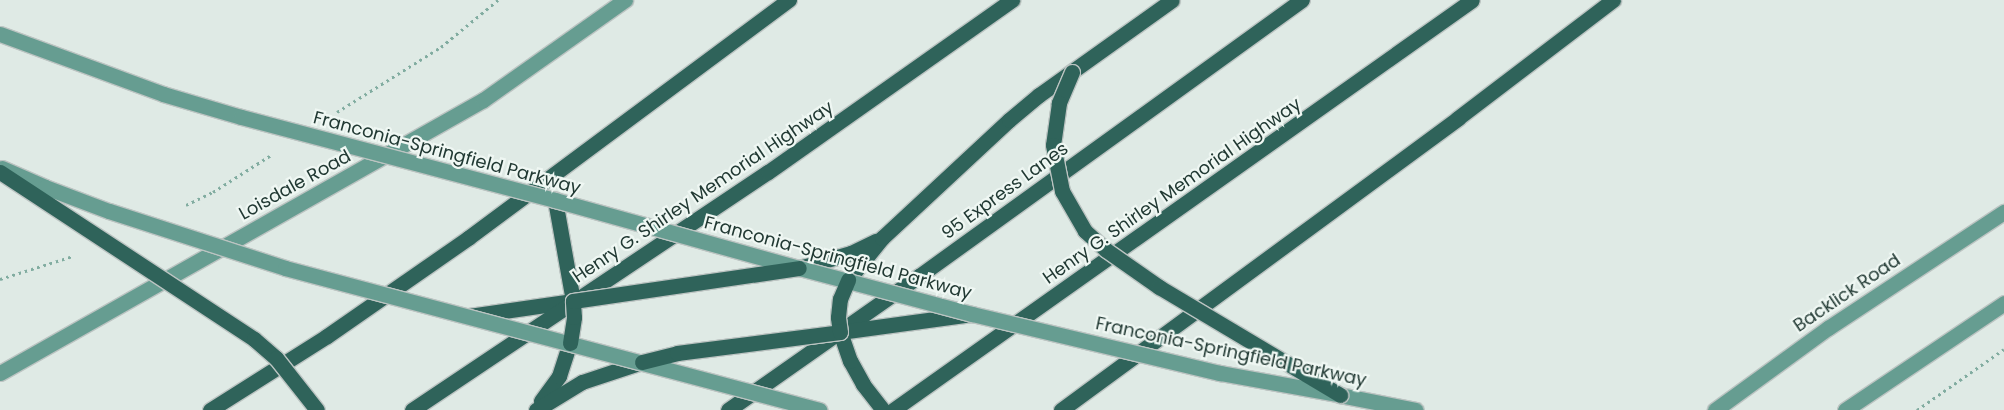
<!DOCTYPE html>
<html>
<head>
<meta charset="utf-8">
<style>
  body { margin:0 }
  #map { position:relative; width:2004px; height:410px; overflow:hidden; background:#dfeae5; font-family:Poppins,sans-serif }
  div>[style] { position:absolute }
  .path>* { height:3px; margin-top:-1.5px; transform-origin:0; background:repeating-linear-gradient(90deg,#81aca0 0 2.5px,transparent 0 6.5px) }
  .roads { filter:drop-shadow(1px 0 #bcc4c2) drop-shadow(-1px 0 #bcc4c2) drop-shadow(0 1px #bcc4c2) drop-shadow(0 -1px #bcc4c2) }
  .major>* { height:15px; margin:-7.5px; padding:0 7.5px; transform-origin:7.5px; border-radius:7.5px; background:#669d91 }
  .highway>* { height:15px; margin:-7.5px; padding:0 7.5px; transform-origin:7.5px; border-radius:7.5px; background:#2f635a }
  .bridges { filter:drop-shadow(1px 0 #bcc4c2) drop-shadow(-1px 0 #bcc4c2) drop-shadow(0 1px #bcc4c2) drop-shadow(0 -1px #bcc4c2) }
  .major-bridge>* { height:15px; margin:-7.5px; padding:0 7.5px; transform-origin:7.5px; border-radius:7.5px; background:#669d91 }
  .highway-bridge>* { height:15px; margin:-7.5px; padding:0 7.5px; transform-origin:7.5px; border-radius:7.5px; background:#2f635a }
  span { translate:-50% -50%; white-space:nowrap; text-align:center; line-height:1.15; -webkit-text-stroke:4.5px #eff7f3; paint-order:stroke }
  .street-label { font-size:18px; color:#213933 }
</style>
</head>
<body>
<div id="map">
  <div class="path">
    <i style="left:337px;top:112px;width:123px;rotate:-32deg"></i>
    <i style="left:441px;top:47px;width:74px;rotate:-39.5deg"></i>
    <i style="left:186px;top:205px;width:30px;rotate:-26deg"></i>
    <i style="left:213px;top:192px;width:69px;rotate:-32.5deg"></i>
    <i style="left:0;top:279px;width:77px;rotate:-17.5deg"></i>
    <i style="left:1917px;top:410px;width:106px;rotate:-35deg"></i>
  </div>
  <div class="roads">
    <div class="major">
      <i style="left:0;top:373px;width:555px;rotate:-29.48deg"></i>
      <i style="left:483px;top:100px;width:174px;rotate:-35.2deg"></i>
      <i style="left:1340px;top:395px;width:77px;rotate:11.2deg"></i>
      <i style="left:1715px;top:410px;width:140px;rotate:-36deg"></i>
      <i style="left:1828px;top:328px;width:211px;rotate:-33.4deg"></i>
      <i style="left:1845px;top:410px;width:192px;rotate:-33.9deg"></i>
    </div>
    <div class="highway">
      <i style="left:799px;top:268px;width:54px;rotate:-16.1deg"></i>
      <i style="left:851px;top:253px;width:28px;rotate:-26deg"></i>
      <i style="left:848px;top:280px;width:54px;rotate:-51deg"></i>
      <i style="left:882px;top:238px;width:173px;rotate:-42.9deg"></i>
      <i style="left:1009px;top:120px;width:39px;rotate:-40deg"></i>
      <i style="left:1039px;top:95px;width:163px;rotate:-35.5deg"></i>
      <i style="left:469px;top:316px;width:105px;rotate:-8.2deg"></i>
      <i style="left:573px;top:301px;width:103px;rotate:-100.1deg"></i>
      <i style="left:541px;top:401px;width:31px;rotate:-54deg"></i>
      <i style="left:559px;top:376px;width:35px;rotate:-72deg"></i>
      <i style="left:210px;top:410px;width:138px;rotate:-32.3deg"></i>
      <i style="left:327px;top:336px;width:172px;rotate:-34.8deg"></i>
      <i style="left:468px;top:238px;width:400px;rotate:-36.6deg"></i>
      <i style="left:412px;top:410px;width:428px;rotate:-33.8deg"></i>
      <i style="left:768px;top:172px;width:299px;rotate:-35.2deg"></i>
      <i style="left:536px;top:410px;width:54px;rotate:-31.3deg"></i>
      <i style="left:582px;top:382px;width:63px;rotate:-18.4deg"></i>
      <i style="left:728px;top:410px;width:233px;rotate:-35.1deg"></i>
      <i style="left:919px;top:276px;width:472px;rotate:-35.8deg"></i>
      <i style="left:883px;top:410px;width:33px;rotate:-128deg"></i>
      <i style="left:863px;top:384px;width:26px;rotate:-119deg"></i>
      <i style="left:850px;top:361px;width:31px;rotate:-109deg"></i>
      <i style="left:840px;top:332px;width:133px;rotate:-7.8deg"></i>
      <i style="left:893px;top:410px;width:709px;rotate:-35.3deg"></i>
      <i style="left:1061px;top:410px;width:493px;rotate:-36.3deg"></i>
      <i style="left:1458px;top:118px;width:195px;rotate:-37.3deg"></i>
    </div>
  </div>
  <div class="bridges">
    <div class="major-bridge">
      <i style="left:0;top:34px;width:174px;rotate:20.2deg"></i>
      <i style="left:163px;top:94px;width:81px;rotate:16.4deg"></i>
      <i style="left:241px;top:117px;width:325px;rotate:14.8deg"></i>
      <i style="left:555px;top:200px;width:253px;rotate:15.6deg"></i>
      <i style="left:799px;top:268px;width:179px;rotate:14.9deg"></i>
      <i style="left:972px;top:314px;width:255px;rotate:13.4deg"></i>
      <i style="left:1220px;top:373px;width:119px;rotate:10.2deg"></i>
      <i style="left:2px;top:168px;width:47px;rotate:23.8deg"></i>
      <i style="left:45px;top:187px;width:68px;rotate:20.6deg"></i>
      <i style="left:109px;top:211px;width:185px;rotate:17.9deg"></i>
      <i style="left:285px;top:268px;width:553px;rotate:14.89deg"></i>
    </div>
    <div class="highway-bridge">
      <i style="left:1072px;top:72px;width:34px;rotate:113deg"></i>
      <i style="left:1059px;top:103px;width:42px;rotate:98.1deg"></i>
      <i style="left:1053px;top:145px;width:47px;rotate:78.9deg"></i>
      <i style="left:1062px;top:191px;width:46px;rotate:60.1deg"></i>
      <i style="left:1085px;top:231px;width:28px;rotate:42deg"></i>
      <i style="left:1106px;top:250px;width:65px;rotate:34.9deg"></i>
      <i style="left:1159px;top:287px;width:211px;rotate:30.8deg"></i>
      <i style="left:0;top:172px;width:304px;rotate:33.3deg"></i>
      <i style="left:254px;top:339px;width:29px;rotate:41deg"></i>
      <i style="left:276px;top:358px;width:66px;rotate:51.7deg"></i>
      <i style="left:570px;top:343px;width:26px;rotate:-81deg"></i>
      <i style="left:574px;top:317px;width:16px;rotate:-94deg"></i>
      <i style="left:573px;top:301px;width:228px;rotate:-8.3deg"></i>
      <i style="left:642px;top:362px;width:36px;rotate:-14deg"></i>
      <i style="left:677px;top:353px;width:164px;rotate:-7.3deg"></i>
      <i style="left:840px;top:332px;width:15px;rotate:-98deg"></i>
      <i style="left:838px;top:317px;width:18px;rotate:-84deg"></i>
      <i style="left:840px;top:299px;width:21px;rotate:-67deg"></i>
    </div>
  </div>
  <div class="street-label">
    <span style="left:447px;top:153px;rotate:15deg">Franconia-Springfield Parkway</span>
    <span style="left:295px;top:185px;rotate:-29deg">Loisdale Road</span>
    <span style="left:1005px;top:191px;rotate:-36deg">95 Express Lanes</span>
    <span style="left:1172px;top:191px;rotate:-35deg">Henry G. Shirley Memorial Highway</span>
    <span style="left:703px;top:192px;rotate:-34deg">Henry G. Shirley Memorial Highway</span>
    <span style="left:838px;top:258px;rotate:15deg">Franconia-Springfield Parkway</span>
    <span style="left:1847px;top:293px;rotate:-34deg">Backlick Road</span>
    <span style="left:1231px;top:352px;rotate:12deg">Franconia-Springfield Parkway</span>
  </div>
</div>
</body>
</html>
